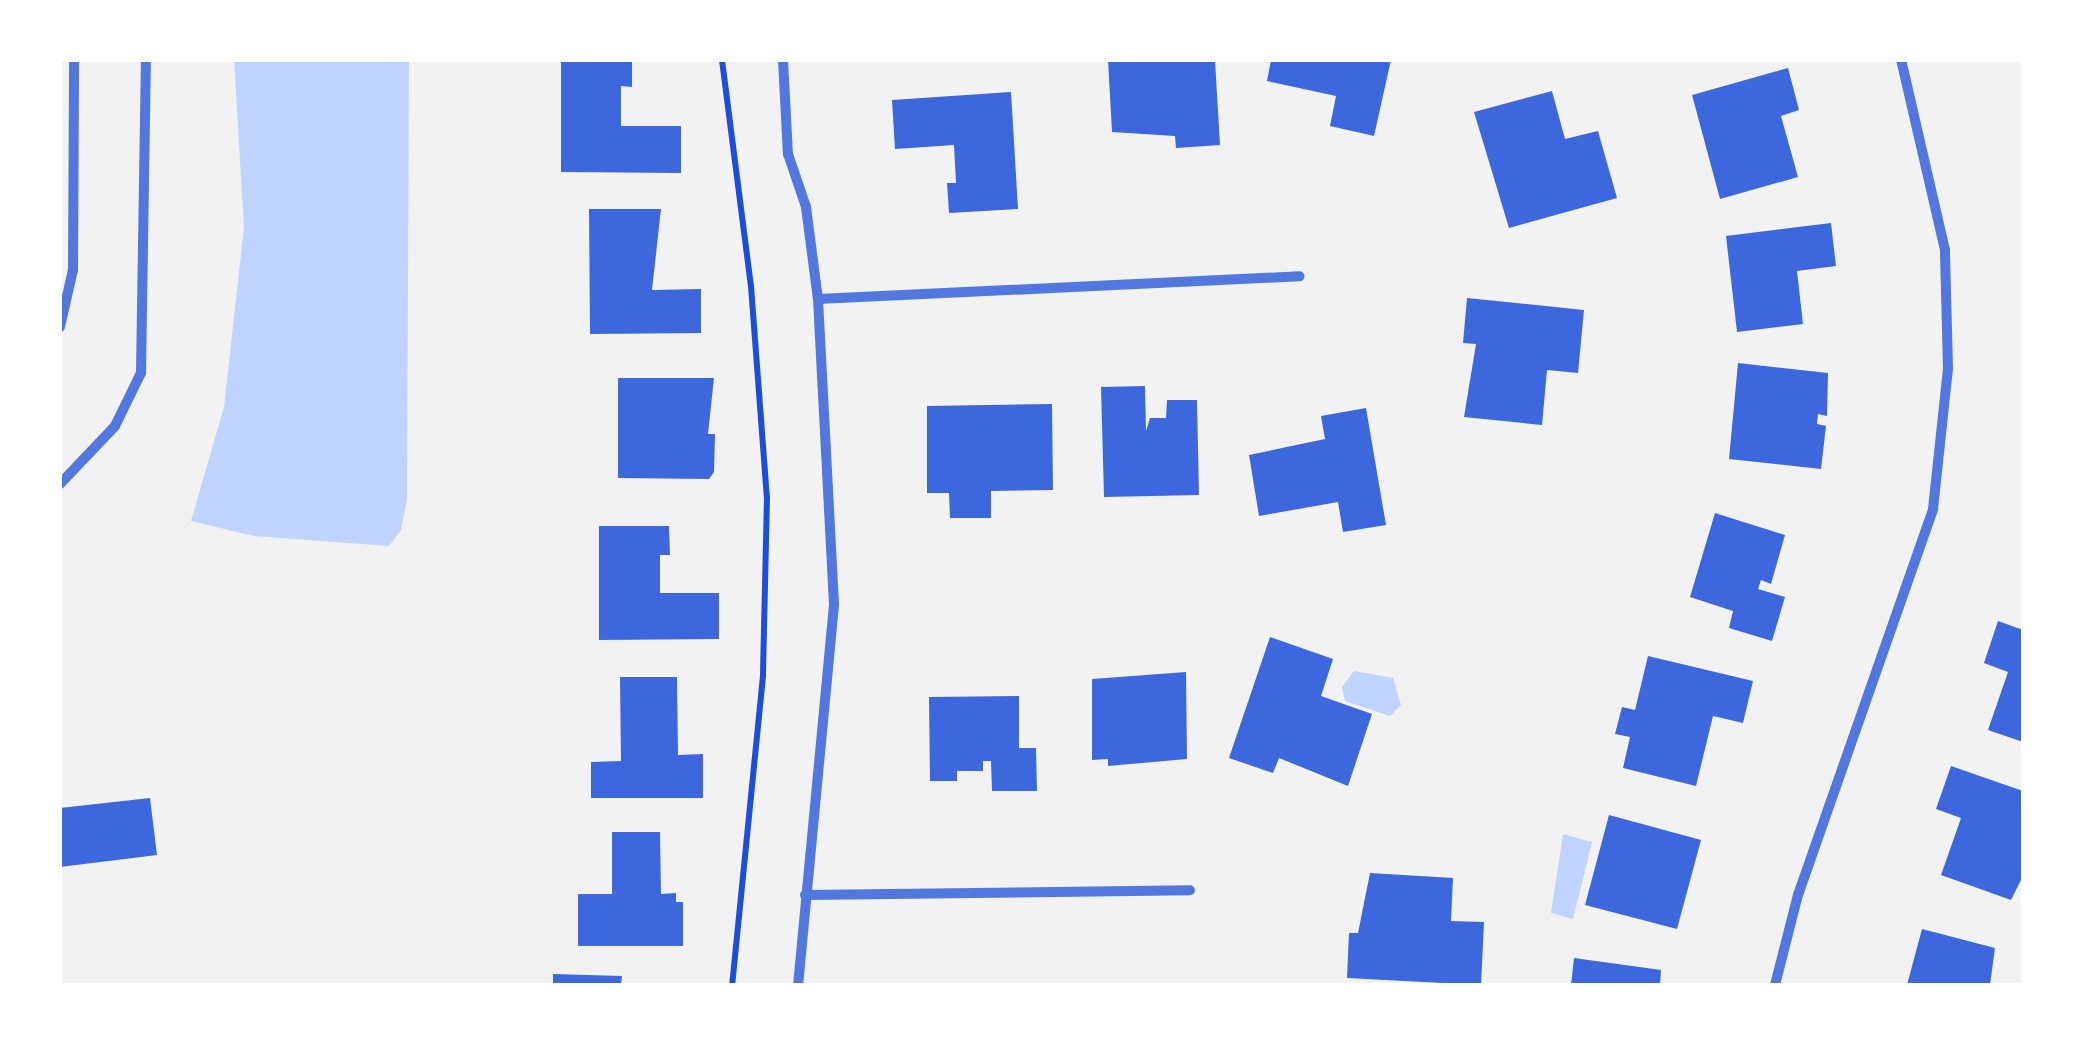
<!DOCTYPE html>
<html>
<head>
<meta charset="utf-8">
<style>
  body { margin:0 }
  #map { position:relative; width:2083px; height:1045px; overflow:hidden; background:#f2f2f2; font-family:"Alegreya Sans",sans-serif }
  div>[style] { position:absolute }
  .water>* { inset:0; background:#bfd3fe }
  .building>* { inset:0; background:#3d67dc }
  .path>* { height:6px; margin:-3px; padding:0 3px; transform-origin:3px; border-radius:3px; background:#1d4ed8 }
  .minor>* { height:10px; margin:-5px; padding:0 5px; transform-origin:5px; border-radius:5px; background:#5277de }
  span { translate:-50% -50%; white-space:nowrap; text-align:center; line-height:1.15; -webkit-text-stroke:10px #fff; paint-order:stroke }
  .frame { position:absolute; inset:0; border:62px solid #fff; pointer-events:none }
</style>
</head>
<body>
<div id="map">
  <div class="water">
    <i style="clip-path:polygon(234px 60px,409px 60px,407px 500px,401px 530px,389px 546px,254px 536px,191px 521px,224px 407px,244px 227px)"></i>
    <i style="clip-path:polygon(1354px 671px,1393px 678px,1401px 705px,1390px 716px,1345px 701px,1342px 687px)"></i>
    <i style="clip-path:polygon(1563px 834px,1592px 842px,1573px 919px,1551px 913px)"></i>
  </div>
  <div class="building">
    <i style="clip-path:polygon(561px 60px,632px 60px,632px 87px,621px 86px,621px 126px,681px 126px,681px 173px,561px 172px)"></i>
    <i style="clip-path:polygon(1108px 60px,1215px 60px,1220px 145px,1176px 148px,1175px 136px,1112px 132px)"></i>
    <i style="clip-path:polygon(1271px 60px,1391px 60px,1374px 136px,1330px 126px,1336px 96px,1267px 81px)"></i>
    <i style="clip-path:polygon(1788px 68px,1799px 110px,1781px 116px,1798px 177px,1720px 199px,1692px 95px)"></i>
    <i style="clip-path:polygon(1552px 91px,1565px 139px,1598px 131px,1617px 198px,1509px 228px,1474px 112px)"></i>
    <i style="clip-path:polygon(1011px 92px,1018px 209px,949px 213px,947px 183px,956px 183px,954px 145px,895px 149px,892px 100px)"></i>
    <i style="clip-path:polygon(589px 209px,661px 209px,652px 290px,701px 289px,701px 333px,590px 334px)"></i>
    <i style="clip-path:polygon(1831px 223px,1836px 266px,1797px 271px,1803px 324px,1737px 332px,1726px 236px)"></i>
    <i style="clip-path:polygon(1467px 298px,1584px 310px,1578px 373px,1547px 370px,1542px 425px,1464px 417px,1476px 344px,1463px 343px)"></i>
    <i style="clip-path:polygon(1738px 363px,1828px 373px,1827px 416px,1818px 414px,1817px 424px,1826px 426px,1821px 469px,1729px 459px)"></i>
    <i style="clip-path:polygon(618px 378px,714px 378px,708px 434px,715px 434px,714px 472px,709px 479px,618px 478px)"></i>
    <i style="clip-path:polygon(1145px 386px,1146px 431px,1150px 418px,1166px 418px,1167px 400px,1197px 400px,1199px 495px,1104px 497px,1101px 387px)"></i>
    <i style="clip-path:polygon(1052px 404px,1053px 490px,991px 491px,991px 518px,950px 518px,949px 493px,927px 493px,927px 406px)"></i>
    <i style="clip-path:polygon(1366px 408px,1386px 525px,1343px 532px,1338px 502px,1259px 516px,1249px 455px,1325px 439px,1321px 416px)"></i>
    <i style="clip-path:polygon(1715px 513px,1785px 535px,1771px 584px,1761px 580px,1758px 589px,1785px 597px,1772px 641px,1729px 628px,1733px 611px,1690px 597px)"></i>
    <i style="clip-path:polygon(599px 526px,669px 526px,670px 555px,660px 555px,660px 593px,719px 593px,719px 639px,599px 640px)"></i>
    <i style="clip-path:polygon(1998px 621px,2023px 630px,2023px 742px,1988px 730px,2008px 672px,1984px 663px)"></i>
    <i style="clip-path:polygon(1270px 637px,1333px 659px,1321px 696px,1372px 714px,1348px 786px,1279px 758px,1273px 773px,1229px 758px)"></i>
    <i style="clip-path:polygon(1648px 656px,1753px 681px,1743px 723px,1713px 716px,1696px 786px,1623px 768px,1630px 737px,1615px 734px,1622px 707px,1635px 710px)"></i>
    <i style="clip-path:polygon(1186px 672px,1187px 759px,1108px 766px,1108px 759px,1092px 760px,1092px 679px)"></i>
    <i style="clip-path:polygon(620px 677px,677px 677px,678px 755px,703px 754px,703px 798px,591px 798px,591px 762px,621px 761px)"></i>
    <i style="clip-path:polygon(1019px 696px,1019px 748px,1036px 748px,1037px 791px,992px 791px,991px 761px,983px 761px,983px 771px,957px 771px,957px 781px,930px 781px,929px 697px)"></i>
    <i style="clip-path:polygon(1951px 766px,2023px 791px,2023px 876px,2011px 900px,1941px 875px,1961px 818px,1936px 809px)"></i>
    <i style="clip-path:polygon(150px 798px,157px 855px,60px 867px,60px 808px)"></i>
    <i style="clip-path:polygon(1609px 815px,1701px 840px,1677px 929px,1585px 905px)"></i>
    <i style="clip-path:polygon(612px 832px,660px 832px,661px 894px,676px 893px,676px 902px,683px 902px,683px 946px,578px 946px,578px 894px,612px 894px)"></i>
    <i style="clip-path:polygon(1370px 873px,1453px 878px,1451px 921px,1484px 922px,1481px 985px,1347px 978px,1349px 933px,1358px 933px)"></i>
    <i style="clip-path:polygon(1922px 929px,1995px 948px,1990px 985px,1907px 985px)"></i>
    <i style="clip-path:polygon(1574px 958px,1661px 970px,1660px 985px,1571px 985px)"></i>
    <i style="clip-path:polygon(553px 974px,622px 976px,621px 985px,553px 985px)"></i>
  </div>
  <div class="path">
    <i style="left:722px;top:60px;width:228px;rotate:82.7deg"></i>
    <i style="left:751px;top:286px;width:212px;rotate:85.7deg"></i>
    <i style="left:767px;top:497px;width:179px;rotate:91.3deg"></i>
    <i style="left:763px;top:676px;width:311px;rotate:95.7deg"></i>
  </div>
  <div class="minor">
    <i style="left:783px;top:60px;width:94px;rotate:87deg"></i>
    <i style="left:788px;top:154px;width:56px;rotate:71.2deg"></i>
    <i style="left:806px;top:207px;width:93px;rotate:82.6deg"></i>
    <i style="left:818px;top:299px;width:306px;rotate:87deg"></i>
    <i style="left:834px;top:605px;width:382px;rotate:95.4deg"></i>
    <i style="left:818px;top:299px;width:482px;rotate:-2.7deg"></i>
    <i style="left:60px;top:327px;width:58px;rotate:-77.2deg"></i>
    <i style="left:73px;top:270px;width:210px;rotate:-89.7deg"></i>
    <i style="left:60px;top:484px;width:80px;rotate:-46.5deg"></i>
    <i style="left:115px;top:426px;width:59px;rotate:-63.9deg"></i>
    <i style="left:141px;top:373px;width:313px;rotate:-89.1deg"></i>
    <i style="left:805px;top:895px;width:385px;rotate:-0.7deg"></i>
    <i style="left:1775px;top:985px;width:93px;rotate:-75.7deg"></i>
    <i style="left:1798px;top:895px;width:409px;rotate:-70.7deg"></i>
    <i style="left:1933px;top:509px;width:142px;rotate:-83.9deg"></i>
    <i style="left:1948px;top:368px;width:118px;rotate:-91.5deg"></i>
    <i style="left:1945px;top:250px;width:195px;rotate:-103deg"></i>
  </div>
  <div class="frame"></div>
</div>
</body>
</html>
